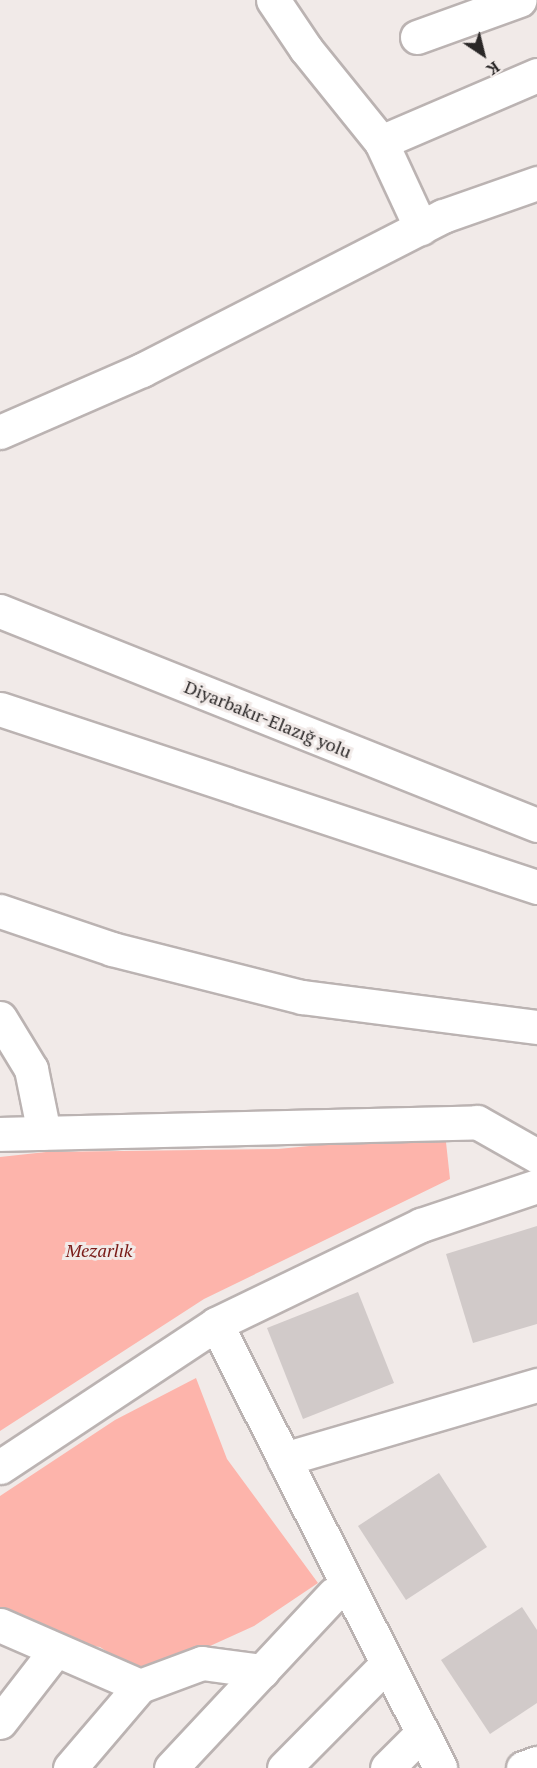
<!DOCTYPE html>
<html>
<head>
<meta charset="utf-8">
<style>
  body { margin:0 }
  #map { position:relative; width:537px; height:1768px; overflow:hidden; background:#f1eae8; font-family:"PT Serif",serif }
  div>[style] { position:absolute }
  .green>* { inset:0; background:#fdb4ab }
  .building>* { inset:0; background:#d1cac9 }
  .roads { filter:drop-shadow(2px 0 #bbb3b2) drop-shadow(-2px 0 #bbb3b2) drop-shadow(0 2px #bbb3b2) drop-shadow(0 -2px #bbb3b2) }
  .minor>* { height:33px; margin:-16.5px; padding:0 16.5px; transform-origin:16.5px; border-radius:16.5px; background:#fff }
  .highway>* { height:33px; margin:-16.5px; padding:0 16.5px; transform-origin:16.5px; border-radius:16.5px; background:#fff }
  span { translate:-50% -50%; white-space:nowrap; text-align:center; line-height:1.15; -webkit-text-stroke:6px #f1eae8; paint-order:stroke }
  .street-label { font-size:18px; color:#2a2727 }
  .park-label { font-size:18px; color:#7a1b18; font-style:italic }
  .north { position:absolute; left:453px; top:24px; width:60px; height:60px; -webkit-text-stroke:4px #f1eae8; paint-order:stroke; rotate:145deg; font-size:16px; font-weight:700; line-height:24px; text-align:center; color:#2a2727 }
  .north::after { content:''; display:block; margin:auto; width:21px; height:27px; background:#2a2727; clip-path:polygon(50% 0,100% 100%,50% 72%,0 100%) }
</style>
</head>
<body>
<div id="map">
  <div class="green">
    <i style="clip-path:polygon(445px 1133px,450px 1179px,204px 1299px,0 1431px,0 1157px,46px 1152px,278px 1149px)"></i>
    <i style="clip-path:polygon(196px 1378px,227px 1459px,318px 1583px,254px 1626px,144px 1676px,100px 1647px,59px 1641px,0 1612px,0 1496px,115px 1420px)"></i>
  </div>
  <div class="building">
    <i style="clip-path:polygon(537px 1226px,537px 1324px,473px 1343px,446px 1254px)"></i>
    <i style="clip-path:polygon(358px 1292px,394px 1383px,303px 1419px,267px 1328px)"></i>
    <i style="clip-path:polygon(439px 1473px,487px 1547px,406px 1600px,358px 1526px)"></i>
    <i style="clip-path:polygon(522px 1607px,537px 1630px,537px 1703px,490px 1734px,441px 1660px)"></i>
  </div>
  <div class="roads">
    <div class="minor">
      <i style="left:273px;top:0;width:59px;rotate:56deg"></i>
      <i style="left:306px;top:49px;width:119px;rotate:51.1deg"></i>
      <i style="left:381px;top:142px;width:95px;rotate:65.1deg"></i>
      <i style="left:417px;top:37px;width:109px;rotate:-19.8deg"></i>
      <i style="left:381px;top:142px;width:170px;rotate:-23.2deg"></i>
      <i style="left:0;top:432px;width:155px;rotate:-23.6deg"></i>
      <i style="left:142px;top:370px;width:338px;rotate:-27.1deg"></i>
      <i style="left:443px;top:216px;width:100px;rotate:-19.3deg"></i>
      <i style="left:0;top:911px;width:118px;rotate:18.7deg"></i>
      <i style="left:112px;top:949px;width:196px;rotate:14.2deg"></i>
      <i style="left:302px;top:997px;width:237px;rotate:7.3deg"></i>
      <i style="left:0;top:1018px;width:60px;rotate:58.7deg"></i>
      <i style="left:31px;top:1069px;width:65px;rotate:78.5deg"></i>
      <i style="left:0;top:1134px;width:477px;rotate:-1.4deg"></i>
      <i style="left:477px;top:1122px;width:69px;rotate:29.5deg"></i>
      <i style="left:216px;top:1324px;width:497px;rotate:63.2deg"></i>
      <i style="left:284px;top:1459px;width:264px;rotate:-16.3deg"></i>
      <i style="left:0;top:1467px;width:259px;rotate:-33.5deg"></i>
      <i style="left:216px;top:1324px;width:228px;rotate:-25.8deg"></i>
      <i style="left:421px;top:1225px;width:122px;rotate:-18.6deg"></i>
      <i style="left:0;top:1625px;width:153px;rotate:23.5deg"></i>
      <i style="left:140px;top:1686px;width:66px;rotate:-20.4deg"></i>
      <i style="left:202px;top:1663px;width:61px;rotate:7.6deg"></i>
      <i style="left:0;top:1722px;width:90px;rotate:-52.2deg"></i>
      <i style="left:70px;top:1768px;width:108px;rotate:-49.5deg"></i>
      <i style="left:171px;top:1768px;width:238px;rotate:-46.9deg"></i>
      <i style="left:284px;top:1768px;width:146px;rotate:-45.3deg"></i>
      <i style="left:387px;top:1768px;width:49px;rotate:-45deg"></i>
      <i style="left:523px;top:1768px;width:15px;rotate:-20deg"></i>
    </div>
    <div class="highway">
      <i style="left:0;top:611px;width:578px;rotate:21.73deg"></i>
      <i style="left:0;top:709px;width:566px;rotate:18.34deg"></i>
    </div>
  </div>
  <div class="street-label">
    <span style="left:268px;top:719px;rotate:22deg">Diyarbakır-Elazığ yolu</span>
  </div>
  <div class="park-label">
    <span style="left:99px;top:1250px">Mezarlık</span>
  </div>
  <div class="north">K</div>
</div>
</body>
</html>
